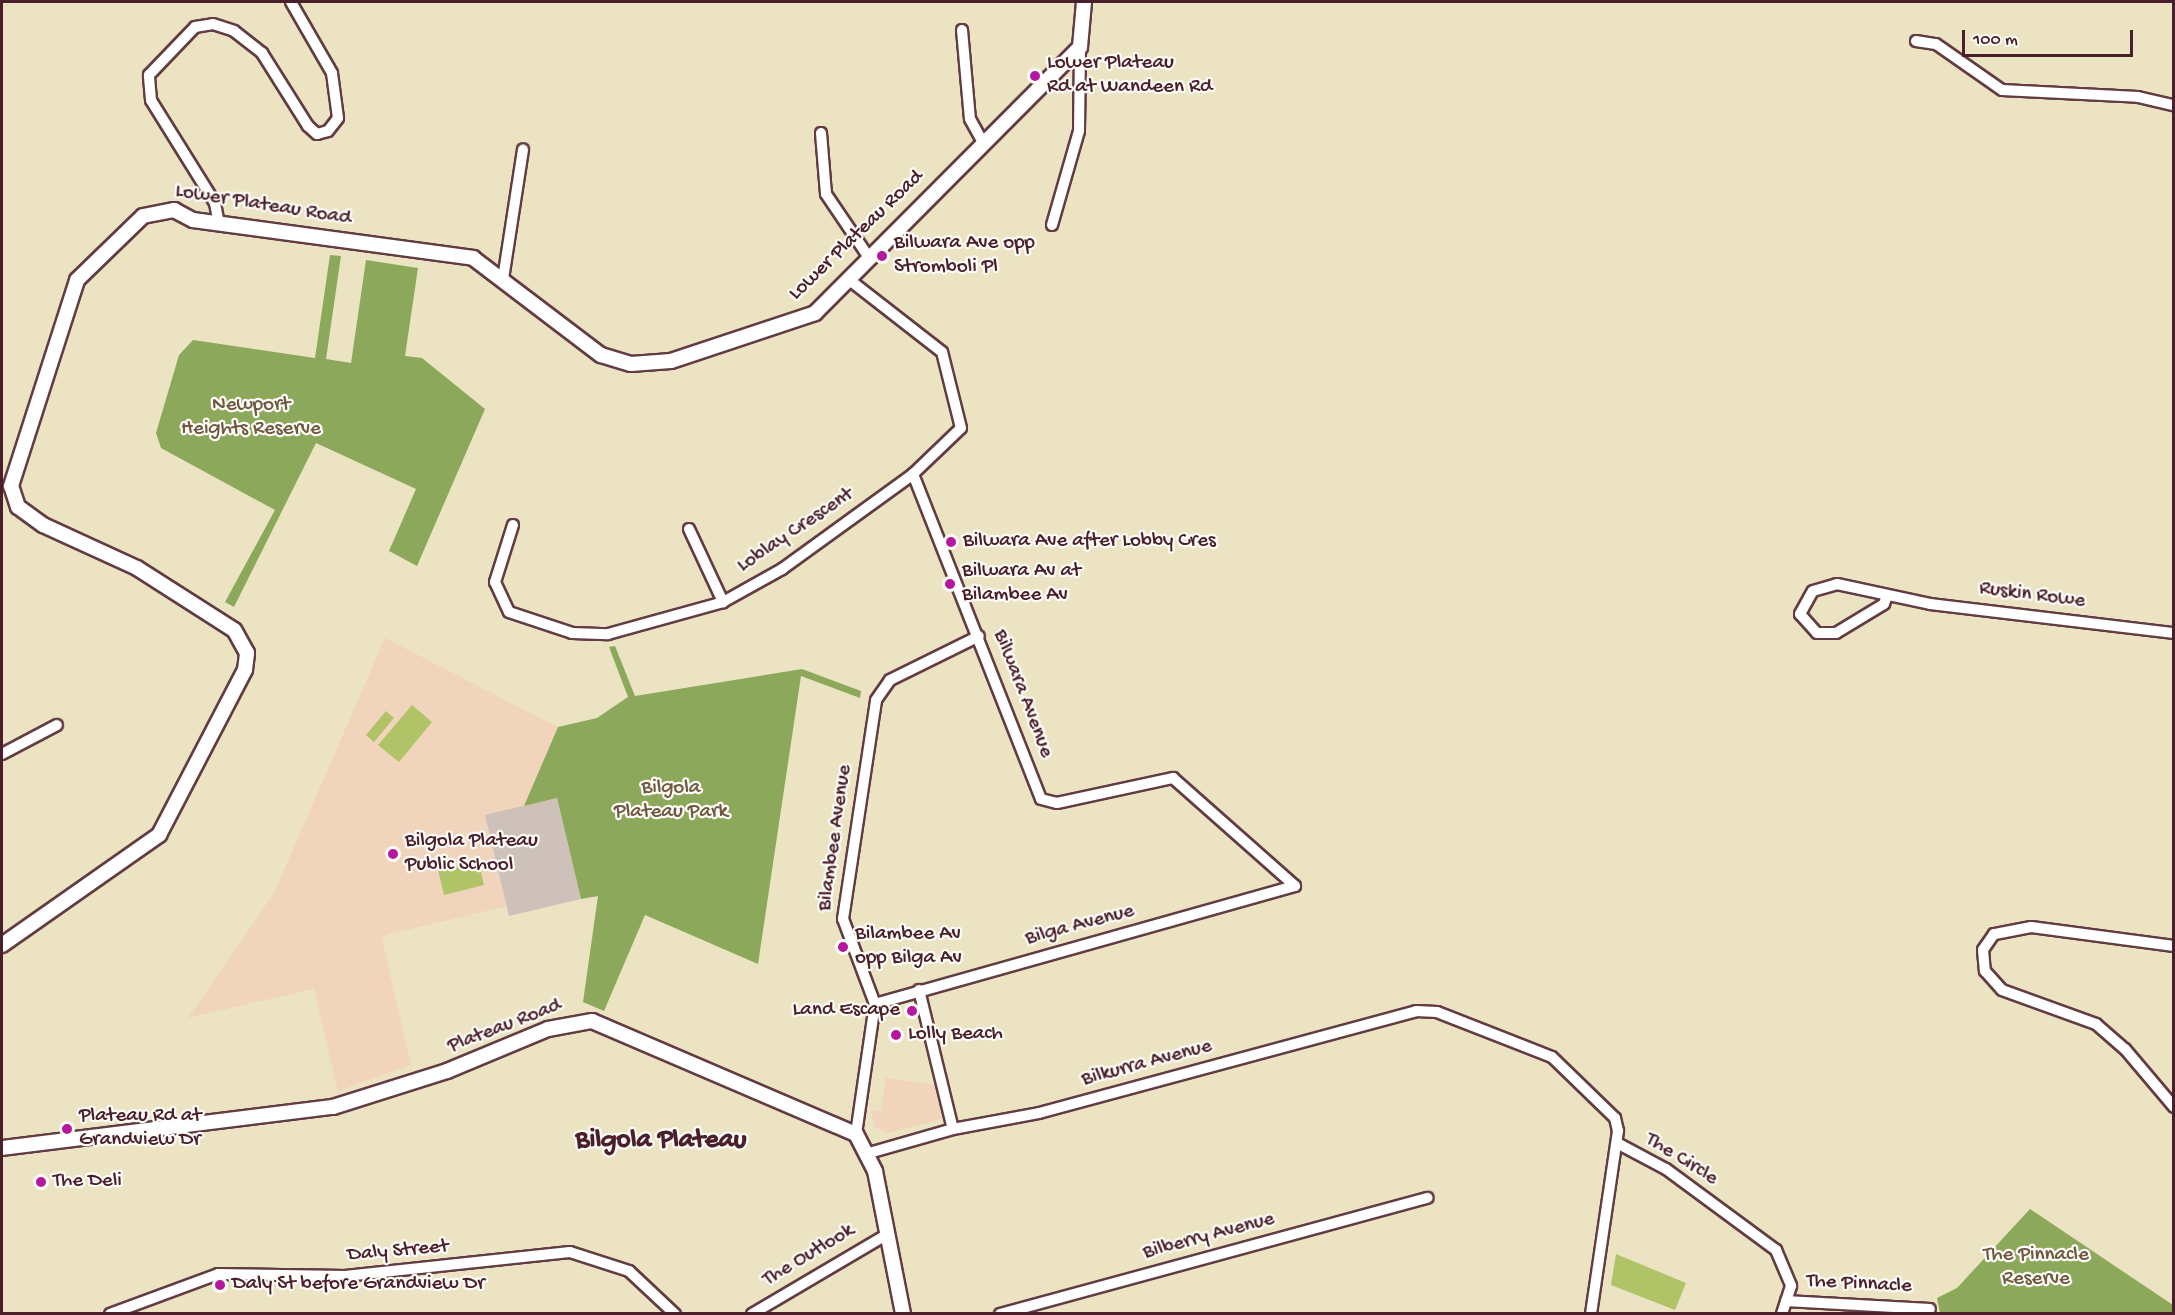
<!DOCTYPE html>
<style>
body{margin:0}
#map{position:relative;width:2175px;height:1315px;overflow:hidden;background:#ece3c3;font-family:"Gochi Hand",sans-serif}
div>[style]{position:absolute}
.built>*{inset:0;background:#f0d5bc}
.industrial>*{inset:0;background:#cec1b9}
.green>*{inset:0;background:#b0c366}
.forest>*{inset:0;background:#8ca95b}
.roads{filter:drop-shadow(2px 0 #623c42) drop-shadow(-2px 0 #623c42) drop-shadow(0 2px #623c42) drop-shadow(0 -2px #623c42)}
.minor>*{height:10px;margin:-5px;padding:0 5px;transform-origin:5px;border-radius:5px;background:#fff}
.tertiary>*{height:14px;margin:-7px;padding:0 7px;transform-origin:7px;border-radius:7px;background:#fff}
.dots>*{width:16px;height:16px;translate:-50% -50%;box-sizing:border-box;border:3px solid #fdfcf7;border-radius:50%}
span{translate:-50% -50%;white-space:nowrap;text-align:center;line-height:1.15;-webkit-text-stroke:4.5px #fdfcf7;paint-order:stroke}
.poi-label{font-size:21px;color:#4a1f2b}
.left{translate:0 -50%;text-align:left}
.right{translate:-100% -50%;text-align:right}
.street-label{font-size:21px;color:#4a1f2b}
.park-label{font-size:21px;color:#6e5840}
.district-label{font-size:27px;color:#4a1f2b;font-weight:700}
.frame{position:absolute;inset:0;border:3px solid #4a1f2b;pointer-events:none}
.scale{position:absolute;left:1962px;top:30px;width:171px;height:27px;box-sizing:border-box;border:3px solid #4a1f2b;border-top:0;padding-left:8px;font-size:18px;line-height:21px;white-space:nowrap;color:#4a1f2b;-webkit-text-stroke:4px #fdfcf7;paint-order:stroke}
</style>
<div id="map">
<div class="built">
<i style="clip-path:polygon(385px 638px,558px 727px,524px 806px,485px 815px,507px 906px,386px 935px,382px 940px,411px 1065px,338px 1091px,314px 989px,188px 1018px,274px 893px)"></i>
<i style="clip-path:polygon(886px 1078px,936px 1085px,942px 1119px,888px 1133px,874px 1127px,871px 1110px,881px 1111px)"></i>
</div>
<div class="industrial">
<i style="clip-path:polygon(557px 798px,581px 899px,509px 916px,485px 815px)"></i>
</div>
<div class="green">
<i style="clip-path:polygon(412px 705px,432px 722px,399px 762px,378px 745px)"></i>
<i style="clip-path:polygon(386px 711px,394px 718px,374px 742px,366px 735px)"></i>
<i style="clip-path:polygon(478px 860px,484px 885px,444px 895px,438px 870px)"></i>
<i style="clip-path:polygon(1616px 1254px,1686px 1283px,1675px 1310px,1611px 1285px)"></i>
</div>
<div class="forest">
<i style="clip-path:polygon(330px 255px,341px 256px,326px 359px,351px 363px,366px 260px,418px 268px,405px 356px,422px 358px,485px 409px,417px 566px,389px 551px,416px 489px,316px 443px,234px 607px,225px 602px,275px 510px,161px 448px,156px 433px,179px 355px,193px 340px,315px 358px)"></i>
<i style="clip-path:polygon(615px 646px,635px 696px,802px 669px,861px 691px,860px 698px,801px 676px,758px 964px,645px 915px,604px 1011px,583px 1002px,598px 896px,581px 899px,557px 798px,524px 806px,558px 727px,597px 718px,628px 697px,609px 647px)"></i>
<i style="clip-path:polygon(2030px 1209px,2173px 1305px,2173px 1313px,1940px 1313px,1937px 1298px,1957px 1288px)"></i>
</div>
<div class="roads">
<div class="minor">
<i style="left:962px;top:30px;width:89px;rotate:84.9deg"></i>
<i style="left:970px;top:119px;width:25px;rotate:61deg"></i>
<i style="left:1916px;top:41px;width:20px;rotate:9deg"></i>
<i style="left:1936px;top:44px;width:80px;rotate:34.9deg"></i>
<i style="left:2002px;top:90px;width:136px;rotate:2.9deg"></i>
<i style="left:2138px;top:97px;width:37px;rotate:13deg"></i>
<i style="left:821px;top:133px;width:61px;rotate:85.3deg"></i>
<i style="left:826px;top:194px;width:75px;rotate:55.9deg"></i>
<i style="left:219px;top:224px;width:21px;rotate:-101deg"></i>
<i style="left:215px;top:203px;width:121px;rotate:-121.9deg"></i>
<i style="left:151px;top:100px;width:25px;rotate:-95deg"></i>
<i style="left:149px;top:75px;width:66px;rotate:-46.2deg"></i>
<i style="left:195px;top:27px;width:18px;rotate:-9deg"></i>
<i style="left:213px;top:24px;width:22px;rotate:18deg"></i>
<i style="left:234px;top:31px;width:36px;rotate:38deg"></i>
<i style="left:262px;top:53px;width:86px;rotate:57.8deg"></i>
<i style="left:308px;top:126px;width:12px;rotate:42deg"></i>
<i style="left:317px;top:134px;width:11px;rotate:-15deg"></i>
<i style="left:328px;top:131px;width:16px;rotate:-52deg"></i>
<i style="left:338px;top:118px;width:45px;rotate:-97.6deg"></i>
<i style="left:332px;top:73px;width:82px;rotate:-120deg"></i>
<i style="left:1052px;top:225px;width:98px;rotate:-74deg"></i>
<i style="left:1079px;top:131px;width:84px;rotate:-89.3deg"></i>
<i style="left:503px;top:279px;width:131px;rotate:-81.2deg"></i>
<i style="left:913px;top:474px;width:349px;rotate:68.5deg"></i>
<i style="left:1041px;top:799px;width:16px;rotate:14deg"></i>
<i style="left:1057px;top:803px;width:119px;rotate:-12.2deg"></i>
<i style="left:1173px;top:778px;width:163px;rotate:41.5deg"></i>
<i style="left:513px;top:525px;width:60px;rotate:107.5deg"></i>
<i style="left:495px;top:582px;width:33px;rotate:65deg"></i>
<i style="left:509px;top:612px;width:66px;rotate:18.4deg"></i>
<i style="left:572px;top:633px;width:36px;rotate:2deg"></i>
<i style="left:608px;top:634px;width:119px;rotate:-15.5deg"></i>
<i style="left:723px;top:602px;width:68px;rotate:-29.2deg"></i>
<i style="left:782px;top:569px;width:162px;rotate:-35.9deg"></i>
<i style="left:913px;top:474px;width:66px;rotate:-43.8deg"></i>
<i style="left:961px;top:428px;width:78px;rotate:-104deg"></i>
<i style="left:942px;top:352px;width:120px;rotate:-142.1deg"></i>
<i style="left:689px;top:529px;width:81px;rotate:65deg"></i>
<i style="left:1887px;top:595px;width:9px;rotate:108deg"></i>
<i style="left:1884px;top:604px;width:56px;rotate:148.9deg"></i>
<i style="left:1836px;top:633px;width:19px;rotate:180deg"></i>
<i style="left:1817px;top:633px;width:25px;rotate:-132deg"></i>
<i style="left:1800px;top:614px;width:26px;rotate:-61deg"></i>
<i style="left:1813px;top:591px;width:25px;rotate:-16deg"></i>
<i style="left:1837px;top:584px;width:95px;rotate:12.1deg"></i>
<i style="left:1930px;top:604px;width:246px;rotate:6.8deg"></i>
<i style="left:2px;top:754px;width:62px;rotate:-27.8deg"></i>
<i style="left:2174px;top:946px;width:144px;rotate:-172.4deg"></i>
<i style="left:2031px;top:927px;width:38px;rotate:169deg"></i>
<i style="left:1994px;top:934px;width:19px;rotate:125deg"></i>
<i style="left:1983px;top:950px;width:21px;rotate:85deg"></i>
<i style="left:1985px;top:971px;width:25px;rotate:48deg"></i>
<i style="left:2002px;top:990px;width:100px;rotate:19.9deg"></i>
<i style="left:2096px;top:1024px;width:38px;rotate:41deg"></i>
<i style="left:2125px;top:1049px;width:76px;rotate:49.8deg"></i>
<i style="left:919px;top:990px;width:143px;rotate:76.3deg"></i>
<i style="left:875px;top:1004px;width:436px;rotate:-15.7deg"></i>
<i style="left:856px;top:1134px;width:131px;rotate:-81.7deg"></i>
<i style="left:875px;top:1004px;width:91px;rotate:-110.6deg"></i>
<i style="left:843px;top:919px;width:221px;rotate:-81.4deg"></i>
<i style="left:876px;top:700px;width:24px;rotate:-55deg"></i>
<i style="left:890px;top:680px;width:99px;rotate:-26.3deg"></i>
<i style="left:1617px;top:1143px;width:55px;rotate:28deg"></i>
<i style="left:1666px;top:1169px;width:137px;rotate:36.4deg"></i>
<i style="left:1776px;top:1250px;width:39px;rotate:67deg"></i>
<i style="left:1791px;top:1286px;width:29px;rotate:108deg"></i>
<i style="left:869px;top:1153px;width:87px;rotate:-15.9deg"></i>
<i style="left:953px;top:1129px;width:87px;rotate:-10.5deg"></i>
<i style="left:1039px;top:1113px;width:391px;rotate:-15.1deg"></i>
<i style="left:1416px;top:1011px;width:21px;rotate:3deg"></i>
<i style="left:1437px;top:1012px;width:123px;rotate:21.4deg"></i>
<i style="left:1552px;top:1057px;width:88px;rotate:44.1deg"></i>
<i style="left:1615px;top:1118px;width:13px;rotate:77deg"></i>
<i style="left:1618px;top:1131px;width:185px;rotate:98.4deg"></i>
<i style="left:1786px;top:1301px;width:144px;rotate:3.2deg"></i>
<i style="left:110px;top:1314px;width:115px;rotate:-20.3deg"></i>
<i style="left:218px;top:1274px;width:127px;rotate:0.9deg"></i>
<i style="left:345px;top:1276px;width:226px;rotate:-6.1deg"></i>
<i style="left:570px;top:1252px;width:62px;rotate:17.9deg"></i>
<i style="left:629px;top:1271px;width:63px;rotate:43.1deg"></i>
<i style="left:752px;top:1314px;width:158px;rotate:-30.5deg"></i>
<i style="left:1000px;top:1314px;width:443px;rotate:-15.2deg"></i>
</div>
<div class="tertiary">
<i style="left:2px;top:945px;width:192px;rotate:-35deg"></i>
<i style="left:159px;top:835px;width:186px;rotate:-62.5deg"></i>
<i style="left:245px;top:670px;width:17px;rotate:-83deg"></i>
<i style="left:247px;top:653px;width:26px;rotate:-119deg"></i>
<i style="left:234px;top:630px;width:115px;rotate:-147.4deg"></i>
<i style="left:137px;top:568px;width:103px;rotate:-155.4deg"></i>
<i style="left:43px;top:525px;width:31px;rotate:-144deg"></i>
<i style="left:18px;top:507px;width:22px;rotate:-108deg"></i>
<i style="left:11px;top:486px;width:216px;rotate:-72.2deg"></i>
<i style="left:77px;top:280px;width:92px;rotate:-44.1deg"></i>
<i style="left:143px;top:216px;width:32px;rotate:-11deg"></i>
<i style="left:174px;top:210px;width:21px;rotate:28deg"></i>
<i style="left:193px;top:220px;width:283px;rotate:7.7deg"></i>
<i style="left:473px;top:258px;width:161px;rotate:37.2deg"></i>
<i style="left:601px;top:355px;width:31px;rotate:17deg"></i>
<i style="left:631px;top:364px;width:40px;rotate:-4.3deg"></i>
<i style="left:671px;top:361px;width:152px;rotate:-18.4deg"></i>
<i style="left:815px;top:313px;width:375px;rotate:-45.1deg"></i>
<i style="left:1080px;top:47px;width:45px;rotate:-84.9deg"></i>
<i style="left:2px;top:1148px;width:334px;rotate:-7.1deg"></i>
<i style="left:333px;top:1107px;width:120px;rotate:-17.5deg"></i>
<i style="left:447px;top:1071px;width:109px;rotate:-22.6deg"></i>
<i style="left:548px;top:1029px;width:45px;rotate:-10.3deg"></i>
<i style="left:592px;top:1021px;width:287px;rotate:23.2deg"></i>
<i style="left:856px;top:1134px;width:42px;rotate:62.8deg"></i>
<i style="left:875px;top:1171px;width:146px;rotate:78.9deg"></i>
</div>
</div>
<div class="dots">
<i style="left:1035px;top:76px;background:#b5179e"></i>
<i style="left:882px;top:256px;background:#b5179e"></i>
<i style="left:951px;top:542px;background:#b5179e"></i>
<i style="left:950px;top:584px;background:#b5179e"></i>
<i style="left:393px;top:854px;background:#b5179e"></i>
<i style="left:843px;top:947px;background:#b5179e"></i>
<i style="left:912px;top:1011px;background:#b5179e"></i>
<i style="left:896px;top:1035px;background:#b5179e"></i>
<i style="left:67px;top:1129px;background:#b5179e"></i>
<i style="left:41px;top:1182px;background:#b5179e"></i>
<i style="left:220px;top:1285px;background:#b5179e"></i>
</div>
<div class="poi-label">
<span class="left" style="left:1047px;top:76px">Lower Plateau<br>Rd at Wandeen Rd</span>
<span class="left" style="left:894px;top:256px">Bilwara Ave opp<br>Stromboli Pl</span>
<span class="left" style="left:963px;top:542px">Bilwara Ave after Lobby Cres</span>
<span class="left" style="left:962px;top:584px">Bilwara Av at<br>Bilambee Av</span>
<span class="left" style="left:405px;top:854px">Bilgola Plateau<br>Public School</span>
<span class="left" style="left:855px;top:947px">Bilambee Av<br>opp Bilga Av</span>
<span class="right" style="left:900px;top:1011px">Land Escape</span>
<span class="left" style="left:908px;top:1035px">Lolly Beach</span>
<span class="left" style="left:79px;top:1129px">Plateau Rd at<br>Grandview Dr</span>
<span class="left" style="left:53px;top:1182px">The Deli</span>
<span class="left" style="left:232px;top:1285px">Daly St before Grandview Dr</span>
</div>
<div class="street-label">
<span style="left:263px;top:206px;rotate:9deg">Lower Plateau Road</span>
<span style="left:857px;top:236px;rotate:-44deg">Lower Plateau Road</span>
<span style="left:796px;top:531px;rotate:-34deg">Loblay Crescent</span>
<span style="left:2032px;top:596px;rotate:7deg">Ruskin Rowe</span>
<span style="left:1022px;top:694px;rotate:69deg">Bilwara Avenue</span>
<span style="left:836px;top:838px;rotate:-82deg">Bilambee Avenue</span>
<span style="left:1080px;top:926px;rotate:-15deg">Bilga Avenue</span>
<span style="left:505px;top:1027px;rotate:-21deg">Plateau Road</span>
<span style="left:1147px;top:1064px;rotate:-15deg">Bilkurra Avenue</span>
<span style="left:1681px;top:1160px;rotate:32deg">The Circle</span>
<span style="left:1209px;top:1237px;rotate:-15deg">Bilberry Avenue</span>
<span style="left:398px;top:1252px;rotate:-5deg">Daly Street</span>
<span style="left:809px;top:1256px;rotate:-31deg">The Outlook</span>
<span style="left:1859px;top:1285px;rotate:3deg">The Pinnacle</span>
</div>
<div class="park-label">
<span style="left:251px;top:418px">Newport<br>Heights Reserve</span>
<span style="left:671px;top:801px">Bilgola<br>Plateau Park</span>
<span style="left:2036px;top:1268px">The Pinnacle<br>Reserve</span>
</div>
<div class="district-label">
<span style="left:661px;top:1142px">Bilgola Plateau</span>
</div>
<div class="frame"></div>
<div class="scale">100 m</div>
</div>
